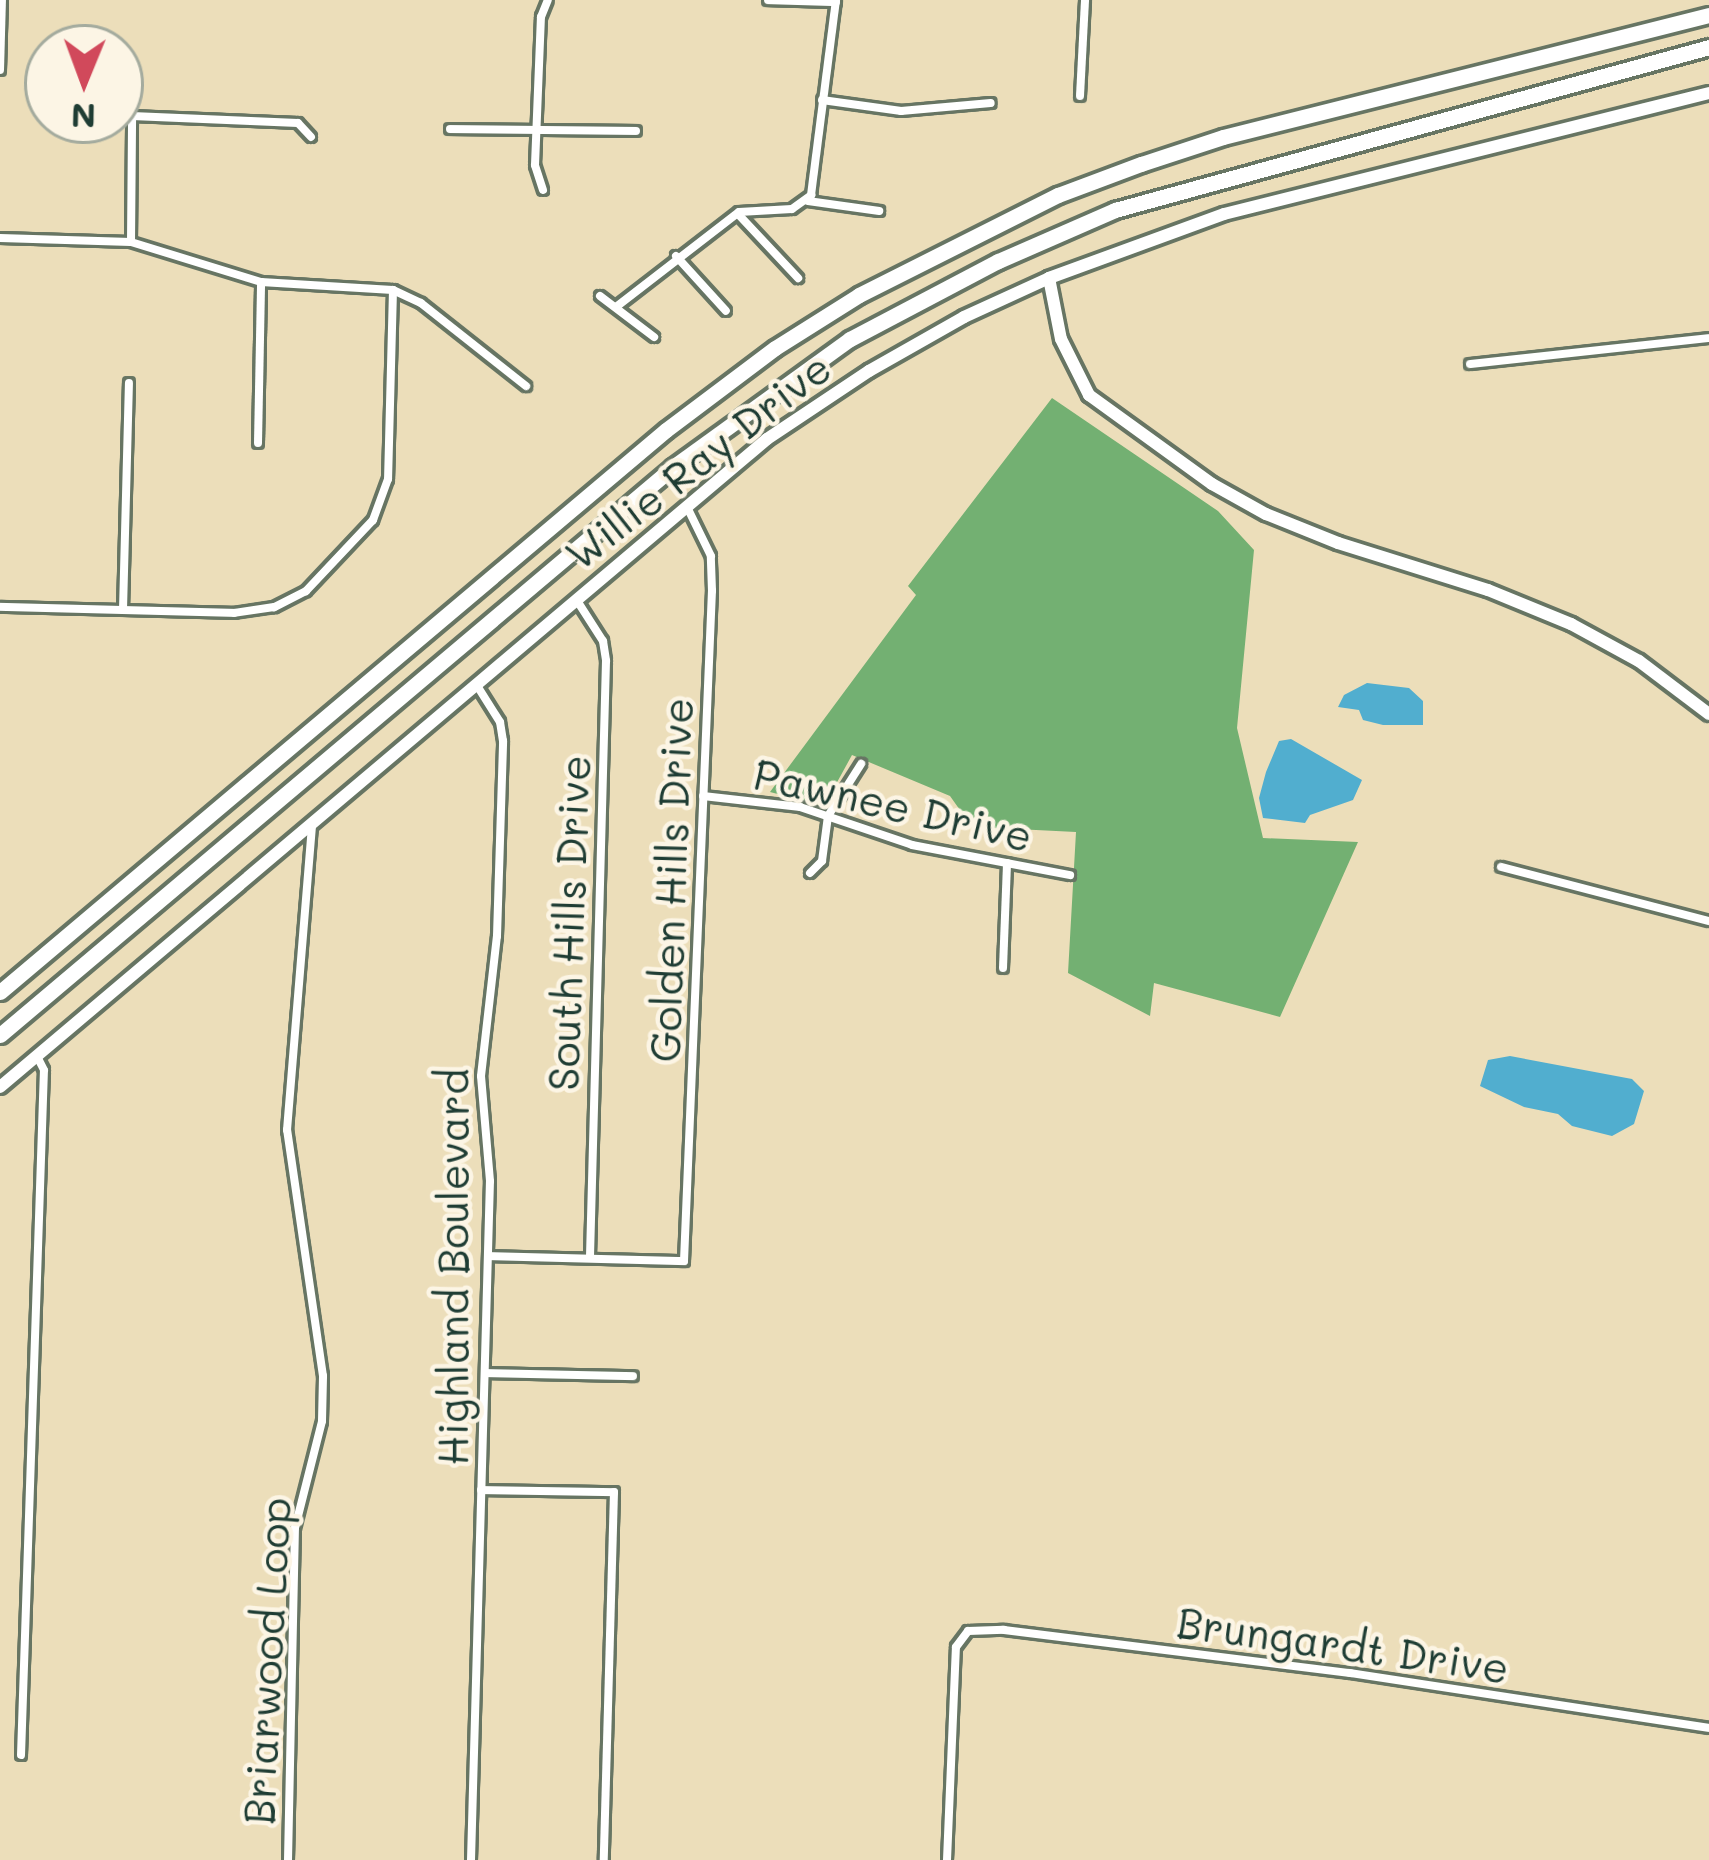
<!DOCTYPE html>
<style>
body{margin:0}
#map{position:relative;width:1709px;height:1860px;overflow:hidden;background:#ecdeba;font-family:Mali,sans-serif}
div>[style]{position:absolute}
.forest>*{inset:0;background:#73b072}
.water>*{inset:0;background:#51aecf}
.roads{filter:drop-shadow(3px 0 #677563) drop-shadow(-3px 0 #677563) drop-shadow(0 3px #677563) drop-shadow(0 -3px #677563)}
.street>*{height:8px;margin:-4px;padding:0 4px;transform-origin:4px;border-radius:4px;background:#fff}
.secondary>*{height:12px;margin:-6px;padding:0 6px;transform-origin:6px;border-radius:6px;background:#fff}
.highway>*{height:15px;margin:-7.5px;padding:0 7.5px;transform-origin:7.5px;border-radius:7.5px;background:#fff}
span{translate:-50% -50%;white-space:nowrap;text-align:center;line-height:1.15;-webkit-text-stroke:9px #fcf5e5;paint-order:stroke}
.street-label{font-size:42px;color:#1f3d34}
.north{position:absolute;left:24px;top:24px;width:120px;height:120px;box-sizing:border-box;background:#fcf5e5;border:3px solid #a4ab9e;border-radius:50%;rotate:181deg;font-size:33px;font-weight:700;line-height:48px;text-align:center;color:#1f3d34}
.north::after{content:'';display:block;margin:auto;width:42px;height:54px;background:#d1495b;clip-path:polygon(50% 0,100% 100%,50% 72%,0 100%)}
</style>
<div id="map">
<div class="forest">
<i style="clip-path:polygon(1052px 398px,1218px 511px,1254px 550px,1237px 728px,1263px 838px,1358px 842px,1280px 1017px,1154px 983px,1150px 1016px,1068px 973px,1076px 832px,972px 827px,950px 796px,852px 755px,824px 806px,770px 792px,916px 595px,908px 586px)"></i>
</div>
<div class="water">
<i style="clip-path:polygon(1367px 683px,1409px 688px,1423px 701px,1423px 725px,1383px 725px,1363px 720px,1359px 710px,1338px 707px,1344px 695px)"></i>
<i style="clip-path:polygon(1291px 739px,1362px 780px,1353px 800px,1310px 815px,1305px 823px,1263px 818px,1259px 798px,1266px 772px,1279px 741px)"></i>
<i style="clip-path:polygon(1510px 1056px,1632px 1079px,1644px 1091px,1634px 1124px,1612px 1136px,1572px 1126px,1558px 1114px,1524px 1107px,1480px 1086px,1488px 1060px)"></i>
</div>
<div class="roads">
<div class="street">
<i style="left:768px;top:0;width:68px;rotate:1.7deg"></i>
<i style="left:0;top:70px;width:70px;rotate:-88.4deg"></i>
<i style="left:1080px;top:96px;width:96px;rotate:-87deg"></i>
<i style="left:822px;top:100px;width:80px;rotate:7.9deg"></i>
<i style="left:901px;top:111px;width:90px;rotate:-5.1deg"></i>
<i style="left:450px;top:129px;width:186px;rotate:0.6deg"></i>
<i style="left:543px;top:190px;width:26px;rotate:-108deg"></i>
<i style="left:535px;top:165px;width:148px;rotate:-87.7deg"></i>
<i style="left:541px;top:17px;width:18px;rotate:-68deg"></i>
<i style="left:808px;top:201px;width:72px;rotate:8deg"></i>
<i style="left:738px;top:214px;width:88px;rotate:46.8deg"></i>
<i style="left:0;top:238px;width:131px;rotate:1.7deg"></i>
<i style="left:131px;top:242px;width:136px;rotate:17.1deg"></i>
<i style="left:261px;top:282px;width:132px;rotate:3.5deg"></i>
<i style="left:393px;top:290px;width:189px;rotate:91.5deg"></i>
<i style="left:388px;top:479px;width:44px;rotate:110.1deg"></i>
<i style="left:373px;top:520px;width:98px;rotate:133.3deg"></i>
<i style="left:306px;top:591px;width:36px;rotate:153deg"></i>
<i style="left:274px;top:607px;width:40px;rotate:171.5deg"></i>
<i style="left:234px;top:613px;width:234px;rotate:-178.5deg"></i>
<i style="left:131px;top:242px;width:126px;rotate:-89.5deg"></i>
<i style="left:132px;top:116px;width:166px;rotate:2.4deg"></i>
<i style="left:298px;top:123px;width:19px;rotate:47deg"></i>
<i style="left:676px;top:256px;width:74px;rotate:47.7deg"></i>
<i style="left:393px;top:290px;width:31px;rotate:25deg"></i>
<i style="left:421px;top:303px;width:134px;rotate:38.3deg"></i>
<i style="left:600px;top:296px;width:68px;rotate:37.2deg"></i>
<i style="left:616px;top:307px;width:155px;rotate:-37.7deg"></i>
<i style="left:739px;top:212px;width:53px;rotate:-3.2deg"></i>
<i style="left:792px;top:209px;width:24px;rotate:-36deg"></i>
<i style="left:811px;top:195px;width:197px;rotate:-82.7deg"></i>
<i style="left:1470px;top:364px;width:240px;rotate:-6.2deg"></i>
<i style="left:258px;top:443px;width:161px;rotate:-88.9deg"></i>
<i style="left:576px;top:599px;width:50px;rotate:57.3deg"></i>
<i style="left:603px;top:641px;width:20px;rotate:81deg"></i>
<i style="left:606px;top:661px;width:597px;rotate:91.54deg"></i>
<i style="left:123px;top:610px;width:227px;rotate:-88.5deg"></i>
<i style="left:703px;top:796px;width:98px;rotate:6.5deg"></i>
<i style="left:800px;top:807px;width:118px;rotate:18.7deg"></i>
<i style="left:912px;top:845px;width:161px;rotate:10.8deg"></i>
<i style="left:1501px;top:867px;width:215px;rotate:14.6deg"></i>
<i style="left:810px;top:873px;width:17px;rotate:-45deg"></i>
<i style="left:822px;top:861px;width:45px;rotate:-82.4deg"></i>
<i style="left:828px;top:816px;width:62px;rotate:-57.6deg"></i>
<i style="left:1003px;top:968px;width:105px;rotate:-87.8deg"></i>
<i style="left:489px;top:1256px;width:195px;rotate:1.5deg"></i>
<i style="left:684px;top:1261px;width:671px;rotate:-87.61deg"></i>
<i style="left:712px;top:591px;width:35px;rotate:-92deg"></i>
<i style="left:711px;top:556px;width:55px;rotate:-116.1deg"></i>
<i style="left:486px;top:1373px;width:147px;rotate:1.2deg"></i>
<i style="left:481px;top:1490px;width:133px;rotate:0.9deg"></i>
<i style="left:614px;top:1492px;width:368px;rotate:91.6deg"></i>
<i style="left:21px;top:1755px;width:685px;rotate:-88.08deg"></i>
<i style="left:44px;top:1070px;width:16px;rotate:-117deg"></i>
<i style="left:288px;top:1860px;width:332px;rotate:-88.8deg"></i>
<i style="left:295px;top:1528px;width:110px;rotate:-75.8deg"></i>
<i style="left:322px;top:1421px;width:45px;rotate:-88.7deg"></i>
<i style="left:323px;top:1376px;width:249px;rotate:-98.3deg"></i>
<i style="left:287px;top:1130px;width:306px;rotate:-85.3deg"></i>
<i style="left:471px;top:1860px;width:679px;rotate:-88.4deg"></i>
<i style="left:490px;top:1181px;width:105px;rotate:-94.9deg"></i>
<i style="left:481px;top:1076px;width:141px;rotate:-83.5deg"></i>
<i style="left:497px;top:936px;width:195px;rotate:-88.2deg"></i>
<i style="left:503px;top:741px;width:19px;rotate:-99deg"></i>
<i style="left:500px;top:722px;width:45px;rotate:-122.3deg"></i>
<i style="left:947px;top:1860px;width:213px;rotate:-87.6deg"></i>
<i style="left:956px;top:1647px;width:20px;rotate:-53deg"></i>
<i style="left:968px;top:1631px;width:36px;rotate:-2deg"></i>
<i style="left:1004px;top:1630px;width:349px;rotate:7.1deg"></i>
<i style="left:1350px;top:1673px;width:363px;rotate:8.7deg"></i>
</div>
<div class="secondary">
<i style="left:1049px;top:278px;width:62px;rotate:78.9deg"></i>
<i style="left:1061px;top:339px;width:63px;rotate:63.4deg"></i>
<i style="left:1089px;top:395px;width:152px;rotate:35.9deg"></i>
<i style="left:1212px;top:484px;width:62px;rotate:29.1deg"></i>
<i style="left:1266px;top:514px;width:78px;rotate:21.9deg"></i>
<i style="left:1338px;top:543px;width:157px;rotate:17.4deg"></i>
<i style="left:1488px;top:590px;width:90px;rotate:22.3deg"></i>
<i style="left:1571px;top:624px;width:77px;rotate:28.6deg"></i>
<i style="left:1639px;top:661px;width:88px;rotate:37.1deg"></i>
<i style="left:0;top:1087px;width:1004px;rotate:-40.19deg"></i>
<i style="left:767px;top:439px;width:123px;rotate:-33.7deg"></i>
<i style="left:869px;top:371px;width:109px;rotate:-29.6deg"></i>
<i style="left:964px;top:317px;width:94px;rotate:-24.6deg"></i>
<i style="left:1049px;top:278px;width:186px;rotate:-20.1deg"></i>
<i style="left:1224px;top:214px;width:500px;rotate:-14deg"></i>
</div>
<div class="highway">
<i style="left:0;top:992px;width:871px;rotate:-40.16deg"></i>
<i style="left:666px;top:430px;width:136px;rotate:-37deg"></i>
<i style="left:775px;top:348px;width:99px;rotate:-32.2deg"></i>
<i style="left:859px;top:295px;width:223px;rotate:-26.7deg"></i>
<i style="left:1058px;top:195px;width:89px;rotate:-20.5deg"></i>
<i style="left:1141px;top:164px;width:86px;rotate:-18.2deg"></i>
<i style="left:1223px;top:137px;width:501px;rotate:-14.09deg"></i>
<i style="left:0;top:1035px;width:881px;rotate:-40.16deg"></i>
<i style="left:673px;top:467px;width:218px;rotate:-35.9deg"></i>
<i style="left:850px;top:339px;width:167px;rotate:-27.8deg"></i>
<i style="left:998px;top:261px;width:128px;rotate:-23.6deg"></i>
<i style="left:1115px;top:210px;width:616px;rotate:-15.34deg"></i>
</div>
</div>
<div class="street-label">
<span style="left:698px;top:461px;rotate:-38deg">Willie Ray Drive</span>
<span style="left:893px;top:805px;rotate:13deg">Pawnee Drive</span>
<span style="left:671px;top:880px;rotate:-88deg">Golden Hills Drive</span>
<span style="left:569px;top:923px;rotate:-88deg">South Hills Drive</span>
<span style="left:453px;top:1267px;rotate:-90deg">Highland Boulevard</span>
<span style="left:1343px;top:1645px;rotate:8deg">Brungardt Drive</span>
<span style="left:267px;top:1661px;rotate:-87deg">Briarwood Loop</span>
</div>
<div class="north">N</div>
</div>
